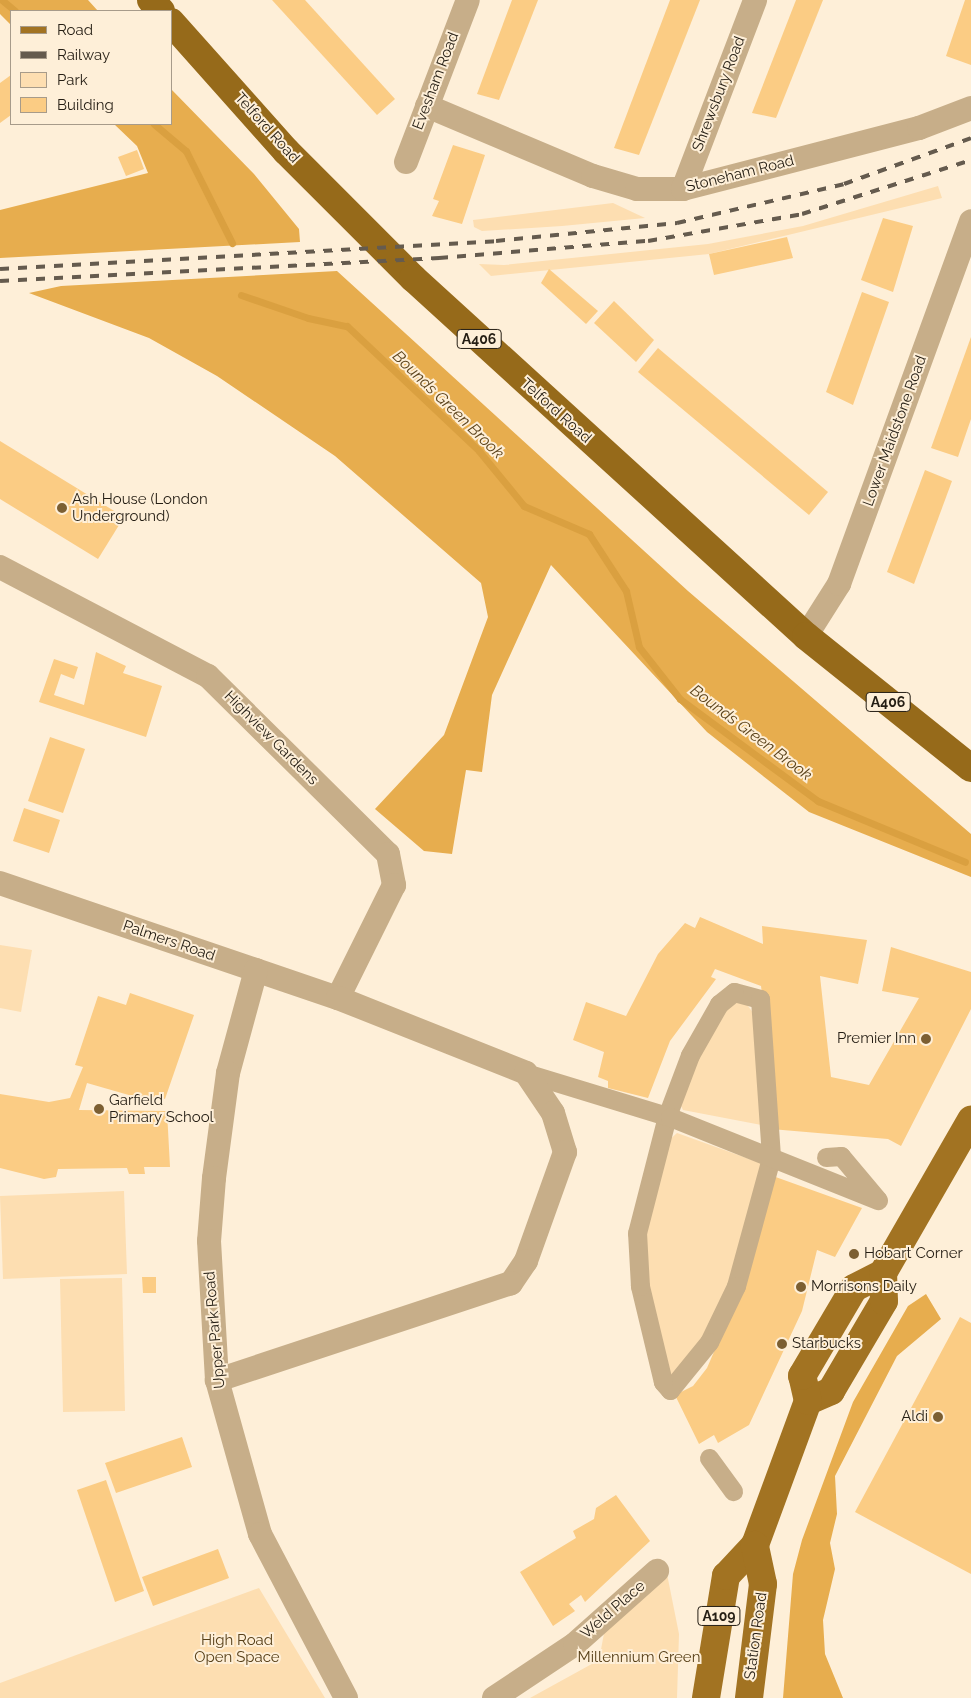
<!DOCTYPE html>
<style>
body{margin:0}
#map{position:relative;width:971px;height:1698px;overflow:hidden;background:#feefd8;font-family:Raleway,sans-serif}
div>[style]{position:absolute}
.green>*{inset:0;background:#fddeb1}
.forest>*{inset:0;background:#e7ad4e}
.stream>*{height:7px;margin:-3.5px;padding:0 3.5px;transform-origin:3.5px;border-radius:3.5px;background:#daa040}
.building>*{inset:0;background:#fbcc84}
.pedestrian>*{height:19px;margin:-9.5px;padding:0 9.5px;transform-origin:9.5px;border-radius:9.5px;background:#c7ae89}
.minor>*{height:24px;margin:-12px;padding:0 12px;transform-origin:12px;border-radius:12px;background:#c7ae89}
.primary>*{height:28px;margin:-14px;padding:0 14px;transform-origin:14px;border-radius:14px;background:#a27322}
.trunk>*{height:28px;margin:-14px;padding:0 14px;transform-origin:14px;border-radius:14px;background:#966a1a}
.rail>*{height:4px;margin-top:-2px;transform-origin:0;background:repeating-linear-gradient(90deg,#655b4e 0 9px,transparent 0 18px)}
.dots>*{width:14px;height:14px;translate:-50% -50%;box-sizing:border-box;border:2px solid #feefd8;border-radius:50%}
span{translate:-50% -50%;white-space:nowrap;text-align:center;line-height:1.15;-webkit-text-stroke:4px #feefd8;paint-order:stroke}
.shield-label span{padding:1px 4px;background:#feefd8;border:1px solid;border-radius:4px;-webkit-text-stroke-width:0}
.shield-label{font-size:14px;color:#251e14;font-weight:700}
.street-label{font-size:15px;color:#251e14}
.poi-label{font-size:15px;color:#251e14}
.left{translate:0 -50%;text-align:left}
.right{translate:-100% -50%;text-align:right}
.park-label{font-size:15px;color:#584019}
.water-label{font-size:16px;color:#5c441d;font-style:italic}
.legend{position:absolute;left:10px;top:10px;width:162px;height:115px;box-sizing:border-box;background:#feefd8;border:1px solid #a79b8a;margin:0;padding:6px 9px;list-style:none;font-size:15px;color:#251e14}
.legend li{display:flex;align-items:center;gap:10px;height:25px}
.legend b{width:25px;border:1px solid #a79b8a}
</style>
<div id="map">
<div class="green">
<i style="clip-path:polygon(938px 186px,942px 198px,709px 254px,491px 276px,479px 264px,504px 265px,708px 244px,803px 226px)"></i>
<i style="clip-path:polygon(613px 203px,645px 218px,562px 226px,482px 231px,474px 227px,473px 220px)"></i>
<i style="clip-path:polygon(0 945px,32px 950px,21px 1012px,0 1008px)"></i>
<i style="clip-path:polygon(727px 997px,745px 1002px,754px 1014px,766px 1126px,683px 1110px,679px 1102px,706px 1030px)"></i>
<i style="clip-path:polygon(677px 1133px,766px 1165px,726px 1308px,666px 1385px,650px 1324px,642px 1213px,667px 1142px)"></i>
<i style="clip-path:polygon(124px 1191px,127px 1274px,3px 1279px,0 1196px)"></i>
<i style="clip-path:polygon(122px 1278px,125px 1411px,63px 1412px,60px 1279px)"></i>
<i style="clip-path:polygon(667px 1574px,679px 1634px,677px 1698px,530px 1698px,599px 1660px,605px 1628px)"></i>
<i style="clip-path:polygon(259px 1588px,325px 1698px,0 1698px,0 1683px)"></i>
</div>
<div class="forest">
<i style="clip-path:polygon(0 0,88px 0,98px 11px,11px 11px,11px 25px,0 14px)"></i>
<i style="clip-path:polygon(171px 89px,254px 174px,299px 229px,300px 242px,0 258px,0 210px,148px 173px,137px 146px,114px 124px,171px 124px)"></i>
<i style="clip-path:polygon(337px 271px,688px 591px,971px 834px,971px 877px,809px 812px,707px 732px,551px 565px,492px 695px,482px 772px,466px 770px,452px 854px,424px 851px,375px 809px,444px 735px,488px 617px,481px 583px,335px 456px,217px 376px,149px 338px,29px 293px,61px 286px)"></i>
<i style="clip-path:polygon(926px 1294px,941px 1319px,897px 1356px,835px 1476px,837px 1514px,830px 1543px,835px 1569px,823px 1620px,825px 1654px,843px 1698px,783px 1698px,793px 1574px,802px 1540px,853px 1402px,908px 1306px)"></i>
</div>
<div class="stream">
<i style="left:2px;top:0;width:17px;rotate:40deg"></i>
<i style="left:154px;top:124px;width:42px;rotate:40.2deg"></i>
<i style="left:186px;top:151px;width:103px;rotate:63.4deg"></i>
<i style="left:241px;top:295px;width:71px;rotate:18.9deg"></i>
<i style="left:308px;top:318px;width:40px;rotate:12deg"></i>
<i style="left:347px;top:326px;width:182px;rotate:43.4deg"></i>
<i style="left:479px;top:451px;width:71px;rotate:50.7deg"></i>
<i style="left:524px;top:506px;width:71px;rotate:23.3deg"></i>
<i style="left:589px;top:534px;width:68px;rotate:57deg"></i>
<i style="left:626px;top:591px;width:57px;rotate:76.9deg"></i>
<i style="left:639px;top:647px;width:66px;rotate:51.7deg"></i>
<i style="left:680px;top:699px;width:172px;rotate:36.5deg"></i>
<i style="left:818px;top:801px;width:159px;rotate:22.5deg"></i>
</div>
<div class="building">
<i style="clip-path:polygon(272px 0,305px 0,395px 99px,377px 115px)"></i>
<i style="clip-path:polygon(512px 0,538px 0,499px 100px,477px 94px)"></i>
<i style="clip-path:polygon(670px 0,700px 0,639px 155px,614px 148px)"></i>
<i style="clip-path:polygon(796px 0,823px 0,776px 118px,752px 113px)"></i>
<i style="clip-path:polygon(965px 0,971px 0,971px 65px,946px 56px)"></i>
<i style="clip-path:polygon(11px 75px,11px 115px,0 123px,0 83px)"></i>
<i style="clip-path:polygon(453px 145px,485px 155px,462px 224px,432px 216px,439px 201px,433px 199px)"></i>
<i style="clip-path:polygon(137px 150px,144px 169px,126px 176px,118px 157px)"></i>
<i style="clip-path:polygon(883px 218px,913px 226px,893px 292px,861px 280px)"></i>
<i style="clip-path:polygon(787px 237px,793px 258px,714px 275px,709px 254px)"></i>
<i style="clip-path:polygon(549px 269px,598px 311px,586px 324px,541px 283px)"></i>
<i style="clip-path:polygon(862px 292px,889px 302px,853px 405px,826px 392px)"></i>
<i style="clip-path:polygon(614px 301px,654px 340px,636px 362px,594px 323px)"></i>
<i style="clip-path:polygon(971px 337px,971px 419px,958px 457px,931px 448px)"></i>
<i style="clip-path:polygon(658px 348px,828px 492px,809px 515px,638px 372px)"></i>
<i style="clip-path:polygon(0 441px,124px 517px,98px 559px,0 499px)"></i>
<i style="clip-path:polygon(925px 470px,952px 481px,914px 584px,887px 572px)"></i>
<i style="clip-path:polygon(96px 652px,126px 666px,123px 673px,162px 686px,146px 737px,39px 702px,54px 659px,78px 667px,74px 679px,61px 674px,54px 695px,84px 705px)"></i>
<i style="clip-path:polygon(50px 737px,85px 749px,63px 813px,28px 801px)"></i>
<i style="clip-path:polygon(24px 808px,60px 820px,49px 853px,13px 841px)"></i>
<i style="clip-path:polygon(700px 917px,763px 944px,762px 926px,867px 940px,858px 984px,820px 976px,831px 1077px,869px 1085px,919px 998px,882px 991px,891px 947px,971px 972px,971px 1009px,901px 1146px,888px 1139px,771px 1129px,773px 1081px,761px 986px,715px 969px,711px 977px,716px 979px,670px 1041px,648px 1098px,608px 1088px,608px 1081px,598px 1077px,604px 1052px,573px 1040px,586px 1002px,626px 1016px,658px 954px,685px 923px,695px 928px)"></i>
<i style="clip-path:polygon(130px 993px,194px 1015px,165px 1099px,155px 1095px,153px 1102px,87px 1083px,79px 1110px,167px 1111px,170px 1167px,144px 1167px,145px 1174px,129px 1174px,127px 1168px,58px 1169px,56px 1177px,44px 1179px,0 1168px,0 1094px,49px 1102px,70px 1098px,83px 1067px,75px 1065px,98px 996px,126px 1005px)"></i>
<i style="clip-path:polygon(770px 1175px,862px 1208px,835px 1257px,817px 1250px,802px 1311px,749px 1425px,718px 1443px,714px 1435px,699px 1444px,675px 1395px,693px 1386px,707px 1368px,735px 1303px)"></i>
<i style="clip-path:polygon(142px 1277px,156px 1277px,156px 1293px,143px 1293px)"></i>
<i style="clip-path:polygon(960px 1317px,971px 1323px,971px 1574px,855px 1512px)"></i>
<i style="clip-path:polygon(182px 1437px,192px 1467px,116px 1493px,105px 1463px)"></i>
<i style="clip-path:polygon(106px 1480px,144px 1591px,115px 1602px,77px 1490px)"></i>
<i style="clip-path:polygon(616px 1495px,650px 1541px,585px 1602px,581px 1595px,569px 1604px,575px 1611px,553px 1626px,520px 1572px,576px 1538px,573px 1531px,594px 1519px,596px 1508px)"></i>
<i style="clip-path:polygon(218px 1549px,229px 1578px,153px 1606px,142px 1577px)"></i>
</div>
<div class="pedestrian">
<i style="left:734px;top:992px;width:27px;rotate:15deg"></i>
<i style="left:760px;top:999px;width:159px;rotate:86deg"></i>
<i style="left:771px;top:1158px;width:133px;rotate:105.3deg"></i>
<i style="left:736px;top:1286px;width:62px;rotate:115.7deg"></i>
<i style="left:709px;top:1342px;width:62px;rotate:129.1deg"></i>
<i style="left:670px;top:1390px;width:11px;rotate:-131deg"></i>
<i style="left:663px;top:1382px;width:99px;rotate:-103.5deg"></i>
<i style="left:640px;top:1286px;width:53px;rotate:-93.2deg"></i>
<i style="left:637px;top:1233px;width:121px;rotate:-75.6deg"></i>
<i style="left:667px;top:1116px;width:65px;rotate:-69.3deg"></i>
<i style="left:690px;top:1055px;width:59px;rotate:-60.4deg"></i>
<i style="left:719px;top:1004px;width:19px;rotate:-39deg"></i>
<i style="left:526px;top:1073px;width:151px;rotate:17deg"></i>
<i style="left:670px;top:1117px;width:224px;rotate:21.8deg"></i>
<i style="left:826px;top:1157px;width:15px;rotate:-4deg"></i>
<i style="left:841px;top:1156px;width:56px;rotate:50.1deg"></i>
<i style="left:709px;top:1458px;width:41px;rotate:54deg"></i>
</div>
<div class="minor">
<i style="left:427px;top:106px;width:180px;rotate:22.9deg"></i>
<i style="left:593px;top:176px;width:46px;rotate:16.5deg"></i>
<i style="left:637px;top:189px;width:46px"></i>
<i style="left:683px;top:189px;width:244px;rotate:-14.5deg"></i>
<i style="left:919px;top:128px;width:56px;rotate:-21deg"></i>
<i style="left:406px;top:162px;width:173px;rotate:-69.1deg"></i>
<i style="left:683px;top:189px;width:202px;rotate:-69.1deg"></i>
<i style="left:0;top:567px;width:235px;rotate:27.7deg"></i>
<i style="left:208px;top:676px;width:253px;rotate:44.7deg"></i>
<i style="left:388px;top:854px;width:32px;rotate:79deg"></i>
<i style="left:394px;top:885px;width:126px;rotate:116.4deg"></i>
<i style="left:806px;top:636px;width:62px;rotate:-57.6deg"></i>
<i style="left:839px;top:584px;width:386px;rotate:-70deg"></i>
<i style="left:0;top:883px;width:357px;rotate:18.8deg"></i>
<i style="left:338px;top:998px;width:202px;rotate:21.7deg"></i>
<i style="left:526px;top:1073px;width:48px;rotate:56deg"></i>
<i style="left:553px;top:1113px;width:41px;rotate:72.9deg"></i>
<i style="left:565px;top:1152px;width:116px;rotate:109.7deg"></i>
<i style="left:526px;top:1261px;width:27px;rotate:124deg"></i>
<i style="left:511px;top:1283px;width:310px;rotate:161.7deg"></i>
<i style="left:256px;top:970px;width:107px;rotate:105.2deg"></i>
<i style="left:228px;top:1073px;width:106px;rotate:97.6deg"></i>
<i style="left:214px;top:1178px;width:63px;rotate:94.5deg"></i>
<i style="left:209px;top:1241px;width:139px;rotate:86.7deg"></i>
<i style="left:217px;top:1380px;width:160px;rotate:74.4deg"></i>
<i style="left:260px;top:1534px;width:185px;rotate:62.3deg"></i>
<i style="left:494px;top:1698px;width:97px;rotate:-33.7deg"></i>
<i style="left:575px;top:1644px;width:110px;rotate:-41.7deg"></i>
</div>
<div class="primary">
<i style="left:808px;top:1401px;width:25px;rotate:-23deg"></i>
<i style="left:831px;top:1391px;width:104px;rotate:-59.5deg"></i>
<i style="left:884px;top:1301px;width:28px;rotate:-92deg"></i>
<i style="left:706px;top:1698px;width:124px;rotate:-80.7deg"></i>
<i style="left:726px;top:1576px;width:42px;rotate:-46.9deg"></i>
<i style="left:755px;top:1545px;width:153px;rotate:-69.8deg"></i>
<i style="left:808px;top:1401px;width:26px;rotate:-103deg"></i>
<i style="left:802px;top:1376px;width:102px;rotate:-59.4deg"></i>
<i style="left:854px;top:1288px;width:33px;rotate:-27deg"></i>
<i style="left:883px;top:1273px;width:177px;rotate:-60.1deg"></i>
<i style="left:749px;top:1698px;width:115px;rotate:-83deg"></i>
<i style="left:763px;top:1584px;width:40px;rotate:-102deg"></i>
</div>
<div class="trunk">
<i style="left:151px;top:0;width:15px;rotate:48deg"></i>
<i style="left:171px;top:22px;width:173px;rotate:48.3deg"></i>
<i style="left:286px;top:151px;width:180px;rotate:45deg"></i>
<i style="left:413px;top:278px;width:532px;rotate:42.33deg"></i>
<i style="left:806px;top:636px;width:211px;rotate:38.7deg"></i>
</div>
<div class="rail">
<i style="left:0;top:269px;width:497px;rotate:-3.2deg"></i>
<i style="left:496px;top:241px;width:182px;rotate:-5.7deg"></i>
<i style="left:677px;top:223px;width:171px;rotate:-13.1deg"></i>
<i style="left:844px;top:184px;width:135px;rotate:-19.9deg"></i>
<i style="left:0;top:281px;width:440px;rotate:-3deg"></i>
<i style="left:439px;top:258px;width:210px;rotate:-4.7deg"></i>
<i style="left:648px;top:241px;width:156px;rotate:-9.9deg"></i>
<i style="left:802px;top:214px;width:177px;rotate:-17.7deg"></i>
</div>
<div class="dots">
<i style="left:62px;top:508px;background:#7c5f32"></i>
<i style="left:926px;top:1039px;background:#7c5f32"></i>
<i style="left:99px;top:1109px;background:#7c5f32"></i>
<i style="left:854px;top:1254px;background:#7c5f32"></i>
<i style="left:801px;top:1287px;background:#7c5f32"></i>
<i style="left:782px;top:1344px;background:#7c5f32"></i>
<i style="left:938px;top:1417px;background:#7c5f32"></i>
</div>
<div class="shield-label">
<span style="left:479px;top:339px">A406</span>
<span style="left:888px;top:702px">A406</span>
<span style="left:719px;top:1616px">A109</span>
</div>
<div class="street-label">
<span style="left:436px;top:81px;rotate:-69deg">Evesham Road</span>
<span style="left:719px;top:94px;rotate:-69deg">Shrewsbury Road</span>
<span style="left:267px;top:128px;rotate:48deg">Telford Road</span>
<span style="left:740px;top:174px;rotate:-14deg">Stoneham Road</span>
<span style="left:556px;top:411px;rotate:42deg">Telford Road</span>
<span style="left:895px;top:431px;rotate:-70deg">Lower Maidstone Road</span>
<span style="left:271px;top:738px;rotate:45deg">Highview Gardens</span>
<span style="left:169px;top:941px;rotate:19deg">Palmers Road</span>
<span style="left:215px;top:1330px;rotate:-95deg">Upper Park Road</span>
<span style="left:613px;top:1610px;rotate:-41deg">Weld Place</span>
<span style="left:756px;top:1636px;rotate:-82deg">Station Road</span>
</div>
<div class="poi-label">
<span class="left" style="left:72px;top:508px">Ash House (London<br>Underground)</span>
<span class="right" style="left:916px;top:1039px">Premier Inn</span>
<span class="left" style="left:109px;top:1109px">Garfield<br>Primary School</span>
<span class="left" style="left:864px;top:1254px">Hobart Corner</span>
<span class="left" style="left:811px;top:1287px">Morrisons Daily</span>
<span class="left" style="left:792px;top:1344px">Starbucks</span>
<span class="right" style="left:928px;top:1417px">Aldi</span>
</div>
<div class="park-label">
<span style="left:237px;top:1649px">High Road<br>Open Space</span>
<span style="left:639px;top:1658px">Millennium Green</span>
</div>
<div class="water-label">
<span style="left:448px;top:405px;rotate:44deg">Bounds Green Brook</span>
<span style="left:751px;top:733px;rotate:37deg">Bounds Green Brook</span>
</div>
<ul class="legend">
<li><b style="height:6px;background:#a27322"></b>Road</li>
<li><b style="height:6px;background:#655b4e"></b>Railway</li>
<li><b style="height:14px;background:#fddeb1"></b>Park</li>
<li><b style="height:14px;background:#fbcc84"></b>Building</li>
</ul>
</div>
